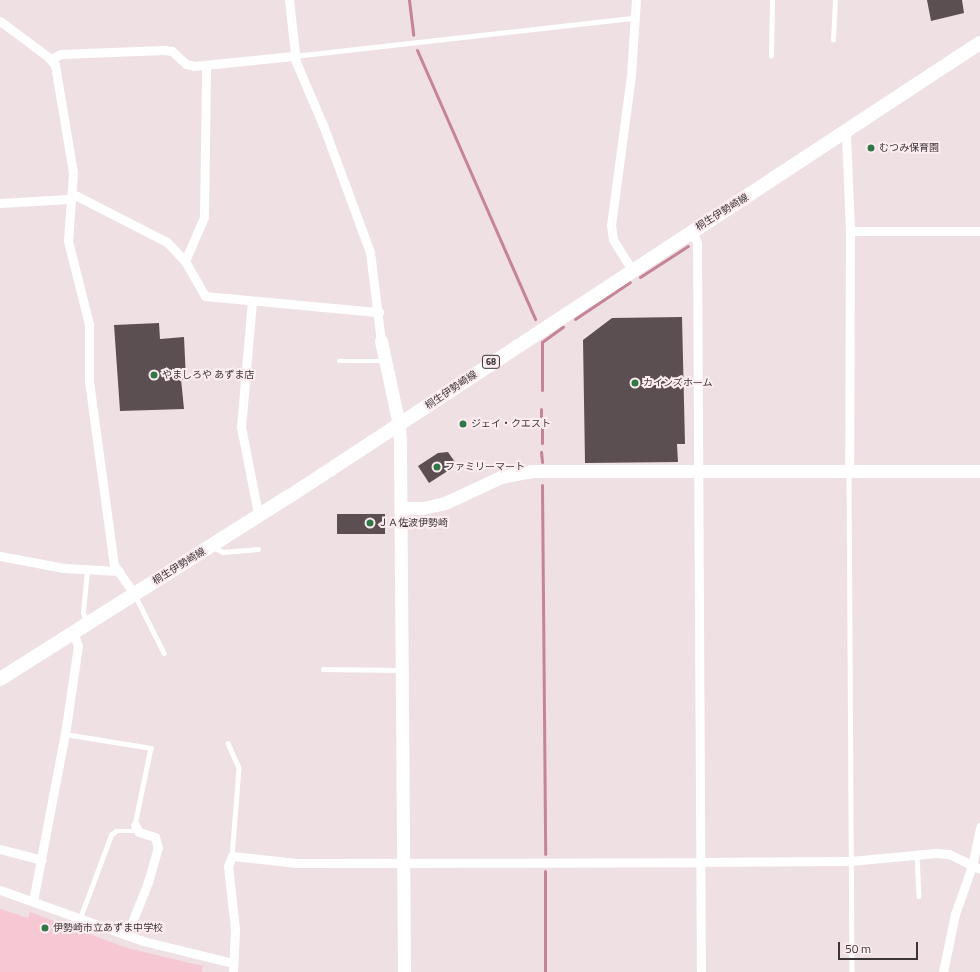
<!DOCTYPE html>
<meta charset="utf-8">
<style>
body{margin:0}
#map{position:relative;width:980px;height:972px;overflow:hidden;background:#efe0e4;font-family:"Titillium Web","Noto Sans JP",sans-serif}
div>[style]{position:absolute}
.green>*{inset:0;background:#f5c8d4}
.stream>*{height:3px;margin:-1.5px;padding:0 1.5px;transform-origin:1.5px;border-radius:1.5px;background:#c68497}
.building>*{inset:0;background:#5c4f52}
.lane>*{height:4.5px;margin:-2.25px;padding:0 2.25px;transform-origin:2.25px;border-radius:2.25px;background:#fff}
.street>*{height:9px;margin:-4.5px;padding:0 4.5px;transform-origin:4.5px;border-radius:4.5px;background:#fff}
.secondary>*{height:13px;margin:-6.5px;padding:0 6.5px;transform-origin:6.5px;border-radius:6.5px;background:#fff}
.primary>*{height:14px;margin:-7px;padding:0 7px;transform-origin:7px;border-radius:7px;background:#fff}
.dots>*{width:11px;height:11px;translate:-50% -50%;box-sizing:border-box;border:2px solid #fdedf1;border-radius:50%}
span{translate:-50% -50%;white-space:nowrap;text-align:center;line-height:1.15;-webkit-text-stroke:4px #fdedf1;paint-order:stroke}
.shield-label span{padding:1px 3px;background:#fdedf1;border:1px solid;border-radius:3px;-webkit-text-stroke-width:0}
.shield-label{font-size:9px;color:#3b3537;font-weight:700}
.poi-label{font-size:10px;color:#3b3537}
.left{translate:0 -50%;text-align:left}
.street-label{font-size:10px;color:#3b3537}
.scale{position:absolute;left:838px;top:942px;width:80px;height:18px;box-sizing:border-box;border:2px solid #3b3537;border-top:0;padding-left:5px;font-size:12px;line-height:14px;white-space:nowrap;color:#3b3537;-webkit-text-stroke:3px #fdedf1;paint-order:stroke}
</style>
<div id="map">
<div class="green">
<i style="clip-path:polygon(0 909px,28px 918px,30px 912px,127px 948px,203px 966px,202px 972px,0 972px)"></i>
</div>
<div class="stream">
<i style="left:409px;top:0;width:35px;rotate:83deg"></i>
<i style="left:417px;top:50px;width:294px;rotate:66.3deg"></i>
<i style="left:640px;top:277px;width:57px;rotate:-32.9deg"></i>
<i style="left:575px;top:319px;width:66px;rotate:-33.9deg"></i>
<i style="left:542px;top:390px;width:48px;rotate:-90deg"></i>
<i style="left:542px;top:342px;width:26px;rotate:-36deg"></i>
<i style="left:541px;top:409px;width:7px;rotate:90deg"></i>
<i style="left:542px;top:426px;width:17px;rotate:90deg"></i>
<i style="left:541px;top:452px;width:10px;rotate:84deg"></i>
<i style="left:542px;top:485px;width:369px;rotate:89.5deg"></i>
<i style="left:545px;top:871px;width:101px;rotate:90deg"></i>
</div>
<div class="building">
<i style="clip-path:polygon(927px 0,962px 0,964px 13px,931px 21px)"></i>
<i style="clip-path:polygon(682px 317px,685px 444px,677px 444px,678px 462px,585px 463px,583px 340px,612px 318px)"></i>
<i style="clip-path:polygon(159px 323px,160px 339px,184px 337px,186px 380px,181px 379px,184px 409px,120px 411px,114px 325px)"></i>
<i style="clip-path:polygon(448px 452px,457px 465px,429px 483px,418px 466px,438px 453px)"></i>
<i style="clip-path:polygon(337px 514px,385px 514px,385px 534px,337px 534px)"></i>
</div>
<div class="lane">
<i style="left:833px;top:40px;width:40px;rotate:-87.1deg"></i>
<i style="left:294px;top:56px;width:342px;rotate:-6.4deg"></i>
<i style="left:771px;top:56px;width:56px;rotate:-89deg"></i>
<i style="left:339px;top:361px;width:44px"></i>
<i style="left:849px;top:472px;width:500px;rotate:89.66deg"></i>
<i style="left:212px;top:547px;width:12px;rotate:24deg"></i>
<i style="left:223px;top:552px;width:35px;rotate:-5deg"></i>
<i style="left:135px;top:595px;width:65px;rotate:63.4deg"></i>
<i style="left:86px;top:622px;width:10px;rotate:-107deg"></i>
<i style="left:83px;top:612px;width:41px;rotate:-84.4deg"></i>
<i style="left:323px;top:669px;width:78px;rotate:0.7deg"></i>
<i style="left:65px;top:734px;width:87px;rotate:9.2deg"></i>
<i style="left:151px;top:748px;width:79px;rotate:101.7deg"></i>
<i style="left:228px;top:743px;width:27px;rotate:66deg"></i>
<i style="left:239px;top:768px;width:88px;rotate:94.5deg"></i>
<i style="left:917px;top:855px;width:41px;rotate:87.2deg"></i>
<i style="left:80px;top:918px;width:89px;rotate:-69.5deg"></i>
<i style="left:111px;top:835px;width:6px;rotate:-39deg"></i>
<i style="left:116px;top:831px;width:21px"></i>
</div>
<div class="street">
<i style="left:289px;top:0;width:62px;rotate:83.6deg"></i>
<i style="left:296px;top:62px;width:69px;rotate:66.8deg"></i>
<i style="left:323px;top:125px;width:135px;rotate:69.7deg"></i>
<i style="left:370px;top:252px;width:90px;rotate:83deg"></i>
<i style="left:0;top:21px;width:59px;rotate:36.7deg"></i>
<i style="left:47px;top:56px;width:12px;rotate:48deg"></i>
<i style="left:55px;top:65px;width:109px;rotate:80.5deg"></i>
<i style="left:73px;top:173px;width:68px;rotate:94.2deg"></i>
<i style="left:68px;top:241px;width:86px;rotate:75.8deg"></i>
<i style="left:89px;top:324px;width:57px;rotate:90deg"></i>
<i style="left:89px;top:381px;width:186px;rotate:82.3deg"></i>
<i style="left:114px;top:565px;width:35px;rotate:55deg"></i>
<i style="left:51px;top:59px;width:11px;rotate:-27deg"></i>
<i style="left:61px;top:54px;width:102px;rotate:-2.2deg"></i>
<i style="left:163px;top:50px;width:9px;rotate:6deg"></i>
<i style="left:172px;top:51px;width:19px;rotate:43deg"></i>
<i style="left:186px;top:64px;width:8px;rotate:14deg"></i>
<i style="left:194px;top:66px;width:100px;rotate:-5.7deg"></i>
<i style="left:846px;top:134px;width:97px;rotate:87.6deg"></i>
<i style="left:850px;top:231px;width:240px;rotate:90.2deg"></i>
<i style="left:0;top:203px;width:68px;rotate:-3.4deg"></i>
<i style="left:68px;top:199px;width:7px;rotate:-45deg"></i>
<i style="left:73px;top:194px;width:106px;rotate:27.1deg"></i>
<i style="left:167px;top:242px;width:26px;rotate:47deg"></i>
<i style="left:185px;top:261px;width:40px;rotate:60.3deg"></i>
<i style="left:205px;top:296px;width:175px;rotate:5.3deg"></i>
<i style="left:692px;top:230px;width:14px;rotate:69deg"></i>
<i style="left:697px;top:243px;width:729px;rotate:89.69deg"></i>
<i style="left:850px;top:231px;width:130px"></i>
<i style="left:185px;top:261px;width:48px;rotate:-66.6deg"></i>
<i style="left:204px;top:217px;width:152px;rotate:-89.2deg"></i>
<i style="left:632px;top:270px;width:36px;rotate:-122deg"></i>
<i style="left:613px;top:239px;width:14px;rotate:-98deg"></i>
<i style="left:611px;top:225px;width:151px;rotate:-82.4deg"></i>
<i style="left:631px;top:75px;width:75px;rotate:-86.2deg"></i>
<i style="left:252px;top:301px;width:126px;rotate:95deg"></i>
<i style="left:241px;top:427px;width:89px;rotate:78.9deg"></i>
<i style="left:0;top:556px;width:65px;rotate:10.6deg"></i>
<i style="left:64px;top:568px;width:55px;rotate:3.1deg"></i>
<i style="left:0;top:849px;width:43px;rotate:14.7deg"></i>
<i style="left:0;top:890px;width:152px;rotate:19.6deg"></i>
<i style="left:143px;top:941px;width:93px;rotate:13.7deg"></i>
<i style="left:33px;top:901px;width:170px;rotate:-79.2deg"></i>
<i style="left:65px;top:734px;width:89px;rotate:-81.6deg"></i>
<i style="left:78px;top:646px;width:15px;rotate:-110deg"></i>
<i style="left:127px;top:935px;width:57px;rotate:-68.4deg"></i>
<i style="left:148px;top:882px;width:35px;rotate:-74deg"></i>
<i style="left:158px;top:848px;width:11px;rotate:-105deg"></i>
<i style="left:155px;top:837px;width:17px;rotate:-163deg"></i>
<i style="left:139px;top:832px;width:8px;rotate:-120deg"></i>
<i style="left:233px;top:972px;width:43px;rotate:-87.3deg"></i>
<i style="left:235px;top:929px;width:63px;rotate:-96.3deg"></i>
<i style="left:228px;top:866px;width:11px;rotate:-68deg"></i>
<i style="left:232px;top:856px;width:65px;rotate:6.1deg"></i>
<i style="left:297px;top:863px;width:403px;rotate:-0.1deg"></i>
<i style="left:700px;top:862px;width:150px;rotate:-0.4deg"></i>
<i style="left:850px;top:861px;width:86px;rotate:-5.3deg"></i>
<i style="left:936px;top:853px;width:13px;rotate:4deg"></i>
<i style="left:949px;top:854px;width:34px;rotate:26deg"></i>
<i style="left:943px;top:972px;width:59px;rotate:-78.3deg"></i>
<i style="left:955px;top:914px;width:51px;rotate:-70.5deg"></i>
<i style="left:972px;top:866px;width:40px;rotate:-78deg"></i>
</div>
<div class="secondary">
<i style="left:381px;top:341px;width:86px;rotate:77.9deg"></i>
<i style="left:399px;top:425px;width:22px;rotate:87deg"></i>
<i style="left:400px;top:447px;width:525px;rotate:89.56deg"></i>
<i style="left:402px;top:508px;width:21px"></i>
<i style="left:423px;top:508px;width:23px;rotate:-13deg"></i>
<i style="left:445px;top:503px;width:62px;rotate:-24.9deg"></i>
<i style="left:501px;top:477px;width:31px;rotate:-11deg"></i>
<i style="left:531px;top:471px;width:449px"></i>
</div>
<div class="primary">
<i style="left:0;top:679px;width:343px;rotate:-32.3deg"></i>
<i style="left:290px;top:496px;width:825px;rotate:-33.29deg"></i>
</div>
<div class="dots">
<i style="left:871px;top:148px;background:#307845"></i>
<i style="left:154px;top:375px;background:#307845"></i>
<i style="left:635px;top:383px;background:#307845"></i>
<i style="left:463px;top:424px;background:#307845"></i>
<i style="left:437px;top:467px;background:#307845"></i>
<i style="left:370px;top:523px;background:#307845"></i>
<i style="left:45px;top:928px;background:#307845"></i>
</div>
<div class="shield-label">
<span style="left:491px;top:362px">68</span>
</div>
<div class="poi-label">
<span class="left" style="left:879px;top:148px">むつみ保育園</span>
<span class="left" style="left:162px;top:375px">やましろや あずま店</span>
<span class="left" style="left:643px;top:383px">カインズホーム</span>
<span class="left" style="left:471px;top:424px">ジェイ・クエスト</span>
<span class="left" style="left:445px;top:467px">ファミリーマート</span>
<span class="left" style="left:378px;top:523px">ＪＡ佐波伊勢崎</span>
<span class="left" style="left:53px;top:928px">伊勢崎市立あずま中学校</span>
</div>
<div class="street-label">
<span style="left:722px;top:212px;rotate:-32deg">桐生伊勢崎線</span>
<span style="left:451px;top:390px;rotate:-34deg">桐生伊勢崎線</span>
<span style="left:179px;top:566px;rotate:-32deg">桐生伊勢崎線</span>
</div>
<div class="scale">50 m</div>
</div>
